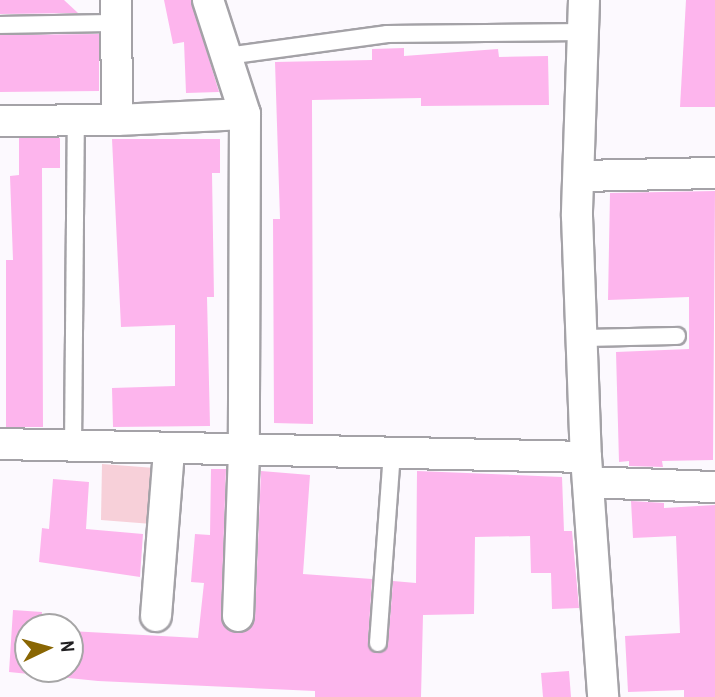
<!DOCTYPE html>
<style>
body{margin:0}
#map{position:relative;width:715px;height:697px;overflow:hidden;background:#fcf9fe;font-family:"Archivo Narrow",sans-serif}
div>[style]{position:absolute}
.green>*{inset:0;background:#f7d0d9}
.building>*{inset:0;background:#fdb5ed}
.roads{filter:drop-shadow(2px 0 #a4a2a7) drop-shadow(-2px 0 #a4a2a7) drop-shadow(0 2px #a4a2a7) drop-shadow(0 -2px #a4a2a7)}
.lane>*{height:16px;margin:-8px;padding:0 8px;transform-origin:8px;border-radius:8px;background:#fff}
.street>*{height:30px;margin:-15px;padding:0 15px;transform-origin:15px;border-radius:15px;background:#fff}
span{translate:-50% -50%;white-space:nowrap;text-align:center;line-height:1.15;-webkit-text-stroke:5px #fff;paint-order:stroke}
.north{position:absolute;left:14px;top:613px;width:70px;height:70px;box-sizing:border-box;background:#fff;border:2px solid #a6a5a6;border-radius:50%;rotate:85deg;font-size:19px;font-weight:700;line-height:28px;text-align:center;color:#201f21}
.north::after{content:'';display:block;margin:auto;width:24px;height:32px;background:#896603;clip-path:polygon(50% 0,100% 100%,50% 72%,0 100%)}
</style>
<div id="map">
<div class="green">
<i style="clip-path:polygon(102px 464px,155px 468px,152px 524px,101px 520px)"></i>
</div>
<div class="building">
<i style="clip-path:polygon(0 0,64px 0,78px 13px,0 14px)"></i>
<i style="clip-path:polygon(164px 0,191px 0,219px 92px,186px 93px,184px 42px,173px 44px)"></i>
<i style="clip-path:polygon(686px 0,715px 0,715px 107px,680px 107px)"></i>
<i style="clip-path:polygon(99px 34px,99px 91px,0 92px,0 35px)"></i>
<i style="clip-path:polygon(404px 48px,404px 56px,498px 49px,499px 57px,548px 56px,549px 105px,421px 106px,421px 98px,312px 100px,313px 424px,274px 423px,273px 219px,280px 219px,275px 62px,372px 60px,372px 49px)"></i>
<i style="clip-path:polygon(19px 138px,60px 138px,60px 168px,42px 168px,43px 427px,6px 427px,6px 260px,13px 260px,10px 176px,19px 175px)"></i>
<i style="clip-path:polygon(112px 139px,220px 139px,220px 173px,212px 173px,214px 297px,207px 297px,210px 426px,113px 427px,112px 388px,175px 386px,175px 325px,121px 327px)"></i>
<i style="clip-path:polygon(715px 191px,713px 460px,662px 461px,663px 467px,629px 466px,629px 461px,619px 462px,616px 352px,689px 349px,689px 297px,608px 300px,610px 193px)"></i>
<i style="clip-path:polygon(211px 469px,226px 469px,221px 615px,229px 631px,247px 631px,255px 617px,261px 471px,310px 475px,303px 574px,372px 579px,368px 642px,373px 652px,383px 652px,388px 644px,393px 581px,416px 583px,417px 471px,562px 477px,564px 531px,572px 531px,579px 608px,552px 609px,551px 573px,531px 573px,530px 536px,475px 537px,474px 614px,423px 615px,421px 697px,315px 697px,315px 691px,98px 681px,9px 672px,13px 610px,42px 612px,41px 627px,28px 627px,28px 669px,70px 669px,70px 631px,198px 638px,204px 583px,191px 582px,195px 534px,210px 535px)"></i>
<i style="clip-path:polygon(53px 479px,89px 482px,86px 529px,143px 534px,140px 577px,39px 562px,42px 528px,49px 529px)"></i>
<i style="clip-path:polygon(631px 501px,664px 503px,664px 508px,715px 505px,715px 697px,684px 697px,684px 690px,628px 692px,625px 636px,680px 633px,676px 536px,633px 538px)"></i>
<i style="clip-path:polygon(569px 671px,571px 697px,543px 697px,541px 673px)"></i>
</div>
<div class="roads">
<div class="lane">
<i style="left:0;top:25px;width:116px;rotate:-1deg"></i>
<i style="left:227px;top:56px;width:162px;rotate:-7.8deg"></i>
<i style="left:387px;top:34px;width:197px;rotate:-0.6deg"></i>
<i style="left:582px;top:338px;width:95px;rotate:-1.2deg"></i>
<i style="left:73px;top:447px;width:326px;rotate:-89.5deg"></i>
<i style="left:378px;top:643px;width:190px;rotate:-85.8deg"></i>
</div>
<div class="street">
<i style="left:116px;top:0;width:120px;rotate:89.5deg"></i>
<i style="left:117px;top:120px;width:128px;rotate:-2.7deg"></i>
<i style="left:208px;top:0;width:120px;rotate:72deg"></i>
<i style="left:245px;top:114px;width:338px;rotate:90.2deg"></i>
<i style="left:244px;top:452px;width:164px;rotate:92.1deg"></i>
<i style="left:584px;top:0;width:216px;rotate:91.9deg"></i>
<i style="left:577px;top:216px;width:241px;rotate:87.9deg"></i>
<i style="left:586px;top:457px;width:241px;rotate:85.9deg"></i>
<i style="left:0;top:121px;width:117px;rotate:-0.5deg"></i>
<i style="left:581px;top:176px;width:134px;rotate:-1.3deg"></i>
<i style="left:0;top:444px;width:586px;rotate:1.27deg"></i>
<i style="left:588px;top:482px;width:127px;rotate:2.3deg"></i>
<i style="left:156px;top:616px;width:167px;rotate:-85.5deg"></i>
</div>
</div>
<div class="north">N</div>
</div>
